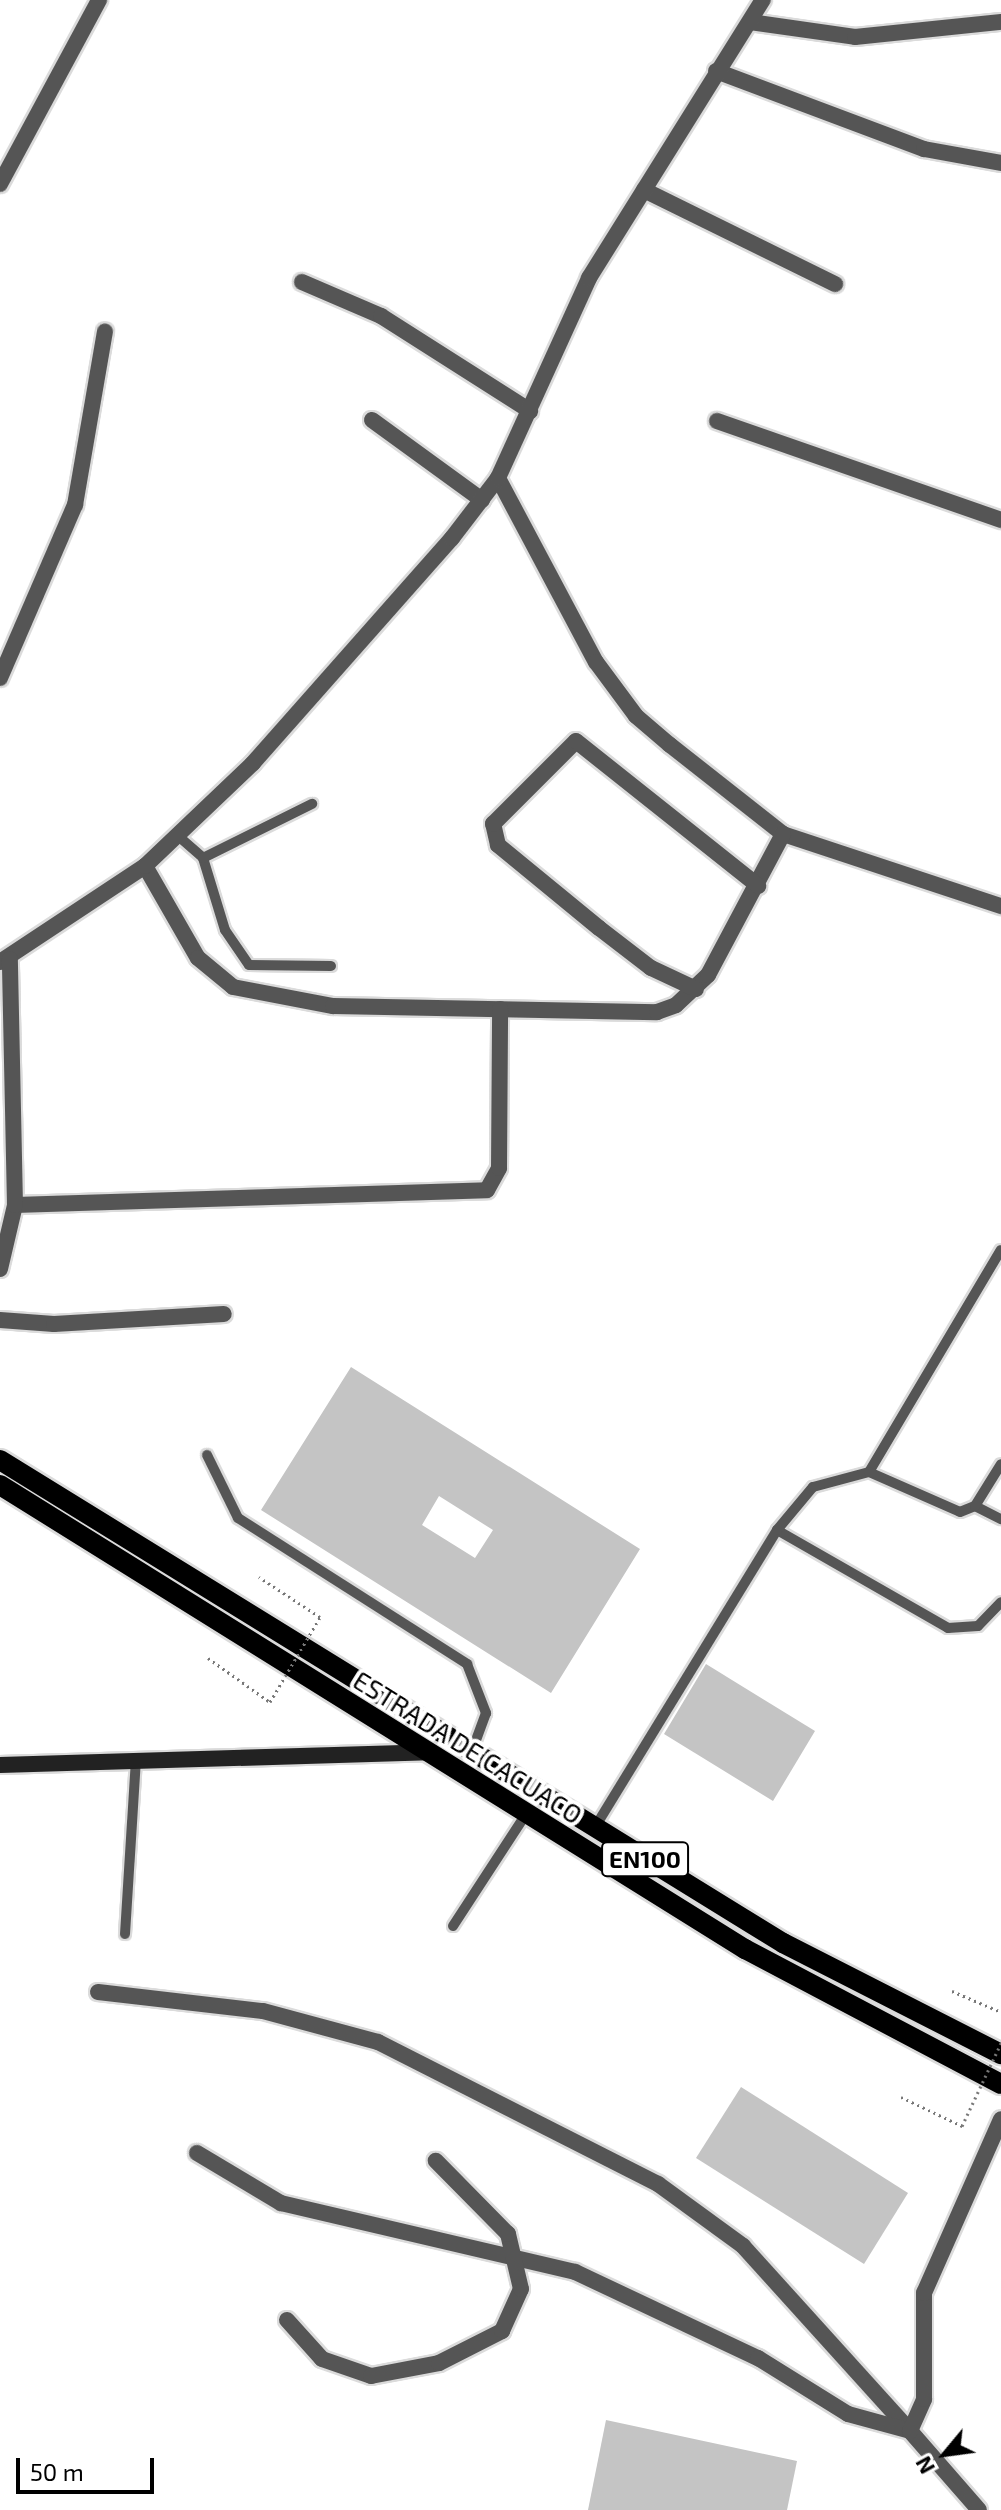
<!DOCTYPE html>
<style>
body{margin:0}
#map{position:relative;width:1001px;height:2510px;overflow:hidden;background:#fff;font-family:"Exo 2",sans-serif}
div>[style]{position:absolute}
.building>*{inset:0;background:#c4c4c4}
.path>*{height:3px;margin-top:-1.5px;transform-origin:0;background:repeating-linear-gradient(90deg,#777 0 2px,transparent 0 6px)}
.roads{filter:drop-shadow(2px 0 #dbdbdb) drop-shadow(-2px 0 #dbdbdb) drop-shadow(0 2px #dbdbdb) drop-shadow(0 -2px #dbdbdb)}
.lane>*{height:10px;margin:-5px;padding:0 5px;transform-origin:5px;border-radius:5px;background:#555}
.street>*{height:16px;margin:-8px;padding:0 8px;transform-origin:8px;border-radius:8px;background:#555}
.secondary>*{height:16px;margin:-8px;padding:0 8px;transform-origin:8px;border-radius:8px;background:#222}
.primary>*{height:20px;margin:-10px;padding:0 10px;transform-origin:10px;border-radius:10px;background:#000}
.path-bridge>*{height:3px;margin-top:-1.5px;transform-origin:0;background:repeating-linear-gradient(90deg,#777 0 2px,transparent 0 6px)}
span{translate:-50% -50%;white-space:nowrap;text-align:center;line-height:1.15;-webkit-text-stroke:8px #fff;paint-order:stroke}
.shield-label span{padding:2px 6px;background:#fff;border:2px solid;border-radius:6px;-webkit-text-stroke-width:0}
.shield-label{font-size:24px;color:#000;font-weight:700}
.street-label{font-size:26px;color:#000}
.north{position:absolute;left:905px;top:2414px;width:80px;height:80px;-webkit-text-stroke:6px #fff;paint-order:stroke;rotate:241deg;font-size:22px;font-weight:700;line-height:32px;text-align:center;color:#000}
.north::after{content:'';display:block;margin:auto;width:28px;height:36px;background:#000;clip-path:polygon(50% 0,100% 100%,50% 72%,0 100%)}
.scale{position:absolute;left:16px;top:2458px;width:138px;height:36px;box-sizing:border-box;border:4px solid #000;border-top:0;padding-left:10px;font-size:24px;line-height:28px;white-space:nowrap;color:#000;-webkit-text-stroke:6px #fff;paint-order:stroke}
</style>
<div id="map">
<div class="building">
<i style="clip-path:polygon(evenodd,351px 1367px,640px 1549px,551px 1693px,261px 1510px,351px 1367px,439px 1496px,493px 1530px,475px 1558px,422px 1525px,439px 1496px)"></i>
<i style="clip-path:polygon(706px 1664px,815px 1731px,773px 1801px,664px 1734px)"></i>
<i style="clip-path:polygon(741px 2087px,908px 2193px,864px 2264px,696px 2158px)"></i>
<i style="clip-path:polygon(606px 2420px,797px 2461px,787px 2510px,588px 2510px)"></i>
</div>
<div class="path">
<i style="left:952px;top:1991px;width:53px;rotate:23.2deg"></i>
<i style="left:901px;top:2097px;width:68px;rotate:25.4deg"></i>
</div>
<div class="roads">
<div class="lane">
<i style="left:177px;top:835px;width:35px;rotate:41deg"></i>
<i style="left:203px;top:858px;width:75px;rotate:73deg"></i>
<i style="left:225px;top:930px;width:42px;rotate:55.6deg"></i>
<i style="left:249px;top:965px;width:82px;rotate:0.7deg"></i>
<i style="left:203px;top:858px;width:122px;rotate:-26.4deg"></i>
<i style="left:207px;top:1455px;width:70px;rotate:63.8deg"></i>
<i style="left:238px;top:1518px;width:272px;rotate:32.5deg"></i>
<i style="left:467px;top:1664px;width:53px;rotate:68.8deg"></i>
<i style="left:486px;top:1713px;width:40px;rotate:110.2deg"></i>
<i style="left:869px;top:1472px;width:258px;rotate:-59.3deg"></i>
<i style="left:975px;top:1506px;width:29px;rotate:27deg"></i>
<i style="left:777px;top:1530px;width:197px;rotate:29.8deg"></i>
<i style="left:948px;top:1628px;width:30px;rotate:-4deg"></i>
<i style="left:978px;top:1626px;width:33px;rotate:-46deg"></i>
<i style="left:595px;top:1827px;width:348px;rotate:-58.5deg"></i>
<i style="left:777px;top:1530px;width:56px;rotate:-50.1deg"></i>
<i style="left:813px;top:1487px;width:58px;rotate:-15deg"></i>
<i style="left:869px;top:1472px;width:99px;rotate:23.7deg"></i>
<i style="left:960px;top:1512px;width:16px;rotate:-22deg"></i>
<i style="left:975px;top:1506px;width:49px;rotate:-58.2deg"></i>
<i style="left:453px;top:1926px;width:134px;rotate:-56.9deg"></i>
<i style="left:125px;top:1934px;width:176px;rotate:-86.4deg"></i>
</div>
<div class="street">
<i style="left:750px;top:22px;width:106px;rotate:8.1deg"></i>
<i style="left:855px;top:37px;width:147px;rotate:-5.9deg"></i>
<i style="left:716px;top:71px;width:222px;rotate:20.6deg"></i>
<i style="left:924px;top:149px;width:78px;rotate:10.3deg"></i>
<i style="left:0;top:184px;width:209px;rotate:-61.7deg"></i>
<i style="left:644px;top:190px;width:213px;rotate:26.2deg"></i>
<i style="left:302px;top:282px;width:86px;rotate:23.3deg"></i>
<i style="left:381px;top:316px;width:177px;rotate:32.5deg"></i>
<i style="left:372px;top:420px;width:136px;rotate:36deg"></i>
<i style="left:717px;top:421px;width:301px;rotate:19.2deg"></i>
<i style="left:498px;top:478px;width:208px;rotate:62deg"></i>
<i style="left:596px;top:662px;width:67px;rotate:53.5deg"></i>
<i style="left:636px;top:716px;width:45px;rotate:40.5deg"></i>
<i style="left:670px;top:745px;width:144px;rotate:38.2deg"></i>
<i style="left:783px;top:834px;width:230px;rotate:18.3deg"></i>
<i style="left:0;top:678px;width:189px;rotate:-66.6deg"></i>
<i style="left:75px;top:505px;width:176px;rotate:-80.2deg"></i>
<i style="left:145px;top:866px;width:106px;rotate:60.1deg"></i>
<i style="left:198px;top:958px;width:45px;rotate:39.6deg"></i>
<i style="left:233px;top:987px;width:102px;rotate:10.8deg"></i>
<i style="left:333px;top:1006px;width:324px;rotate:1.1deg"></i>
<i style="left:657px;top:1012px;width:20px;rotate:-20deg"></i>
<i style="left:676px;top:1005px;width:44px;rotate:-43.2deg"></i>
<i style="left:708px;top:975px;width:160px;rotate:-62deg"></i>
<i style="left:0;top:962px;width:174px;rotate:-33.5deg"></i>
<i style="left:145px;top:866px;width:149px;rotate:-43.6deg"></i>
<i style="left:253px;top:763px;width:300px;rotate:-48.5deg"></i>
<i style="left:452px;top:538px;width:76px;rotate:-52.5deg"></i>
<i style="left:498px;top:478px;width:220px;rotate:-65.5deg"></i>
<i style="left:589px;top:278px;width:328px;rotate:-58deg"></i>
<i style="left:696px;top:989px;width:50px;rotate:-155deg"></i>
<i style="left:651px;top:968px;width:66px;rotate:-142.4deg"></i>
<i style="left:599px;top:928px;width:131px;rotate:-140.6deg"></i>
<i style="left:498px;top:845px;width:22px;rotate:-103deg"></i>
<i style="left:493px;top:824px;width:117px;rotate:-45deg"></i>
<i style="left:576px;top:741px;width:233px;rotate:38.5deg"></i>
<i style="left:15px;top:1205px;width:472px;rotate:-1.8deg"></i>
<i style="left:487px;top:1190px;width:25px;rotate:-61deg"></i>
<i style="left:499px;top:1168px;width:159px;rotate:-89.6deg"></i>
<i style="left:0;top:1269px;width:66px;rotate:-76.8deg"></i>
<i style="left:15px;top:1205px;width:246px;rotate:-91.2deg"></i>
<i style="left:0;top:1320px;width:54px;rotate:4.2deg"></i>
<i style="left:54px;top:1324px;width:170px;rotate:-3.4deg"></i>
<i style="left:98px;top:1992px;width:166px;rotate:6.6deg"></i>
<i style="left:263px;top:2011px;width:119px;rotate:15.1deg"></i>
<i style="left:378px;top:2042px;width:314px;rotate:26.9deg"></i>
<i style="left:658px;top:2184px;width:105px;rotate:36.1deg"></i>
<i style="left:743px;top:2246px;width:249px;rotate:47.9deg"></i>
<i style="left:197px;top:2153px;width:98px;rotate:30.8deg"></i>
<i style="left:281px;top:2203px;width:302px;rotate:13.2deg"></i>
<i style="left:575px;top:2272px;width:202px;rotate:25.2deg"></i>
<i style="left:758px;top:2358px;width:106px;rotate:31.9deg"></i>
<i style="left:848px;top:2414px;width:64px;rotate:15.3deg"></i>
<i style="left:287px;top:2320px;width:52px;rotate:48.1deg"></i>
<i style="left:322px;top:2359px;width:52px;rotate:19.1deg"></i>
<i style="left:371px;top:2376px;width:69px;rotate:-10.8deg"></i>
<i style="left:439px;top:2363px;width:71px;rotate:-26.9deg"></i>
<i style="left:502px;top:2331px;width:46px;rotate:-65.7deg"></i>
<i style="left:521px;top:2289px;width:57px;rotate:-103.3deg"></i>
<i style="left:508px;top:2234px;width:103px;rotate:-134.6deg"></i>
<i style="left:979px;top:2510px;width:105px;rotate:-131.1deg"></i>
<i style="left:910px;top:2431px;width:35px;rotate:-66deg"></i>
<i style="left:924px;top:2399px;width:106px;rotate:-90deg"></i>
<i style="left:924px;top:2293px;width:190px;rotate:-66.1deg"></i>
</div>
<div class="secondary">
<i style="left:0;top:1765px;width:429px;rotate:-1.7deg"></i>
</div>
<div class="primary">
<i style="left:0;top:1460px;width:920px;rotate:31.67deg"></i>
<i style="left:783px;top:1943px;width:245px;rotate:27deg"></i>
<i style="left:0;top:1485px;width:878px;rotate:31.92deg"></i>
<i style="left:745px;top:1949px;width:289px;rotate:27.8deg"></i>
</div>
</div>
<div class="path-bridge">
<i style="left:208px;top:1658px;width:76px;rotate:35.4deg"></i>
<i style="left:270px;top:1702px;width:99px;rotate:-59.5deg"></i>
<i style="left:320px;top:1617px;width:73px;rotate:-146.7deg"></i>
<i style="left:962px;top:2126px;width:92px;rotate:-64.8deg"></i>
</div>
<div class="shield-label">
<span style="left:645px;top:1859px">EN100</span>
</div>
<div class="street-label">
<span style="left:468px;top:1747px;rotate:32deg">ESTRADA DE CACUACO</span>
</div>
<div class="north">N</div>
<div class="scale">50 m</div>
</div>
